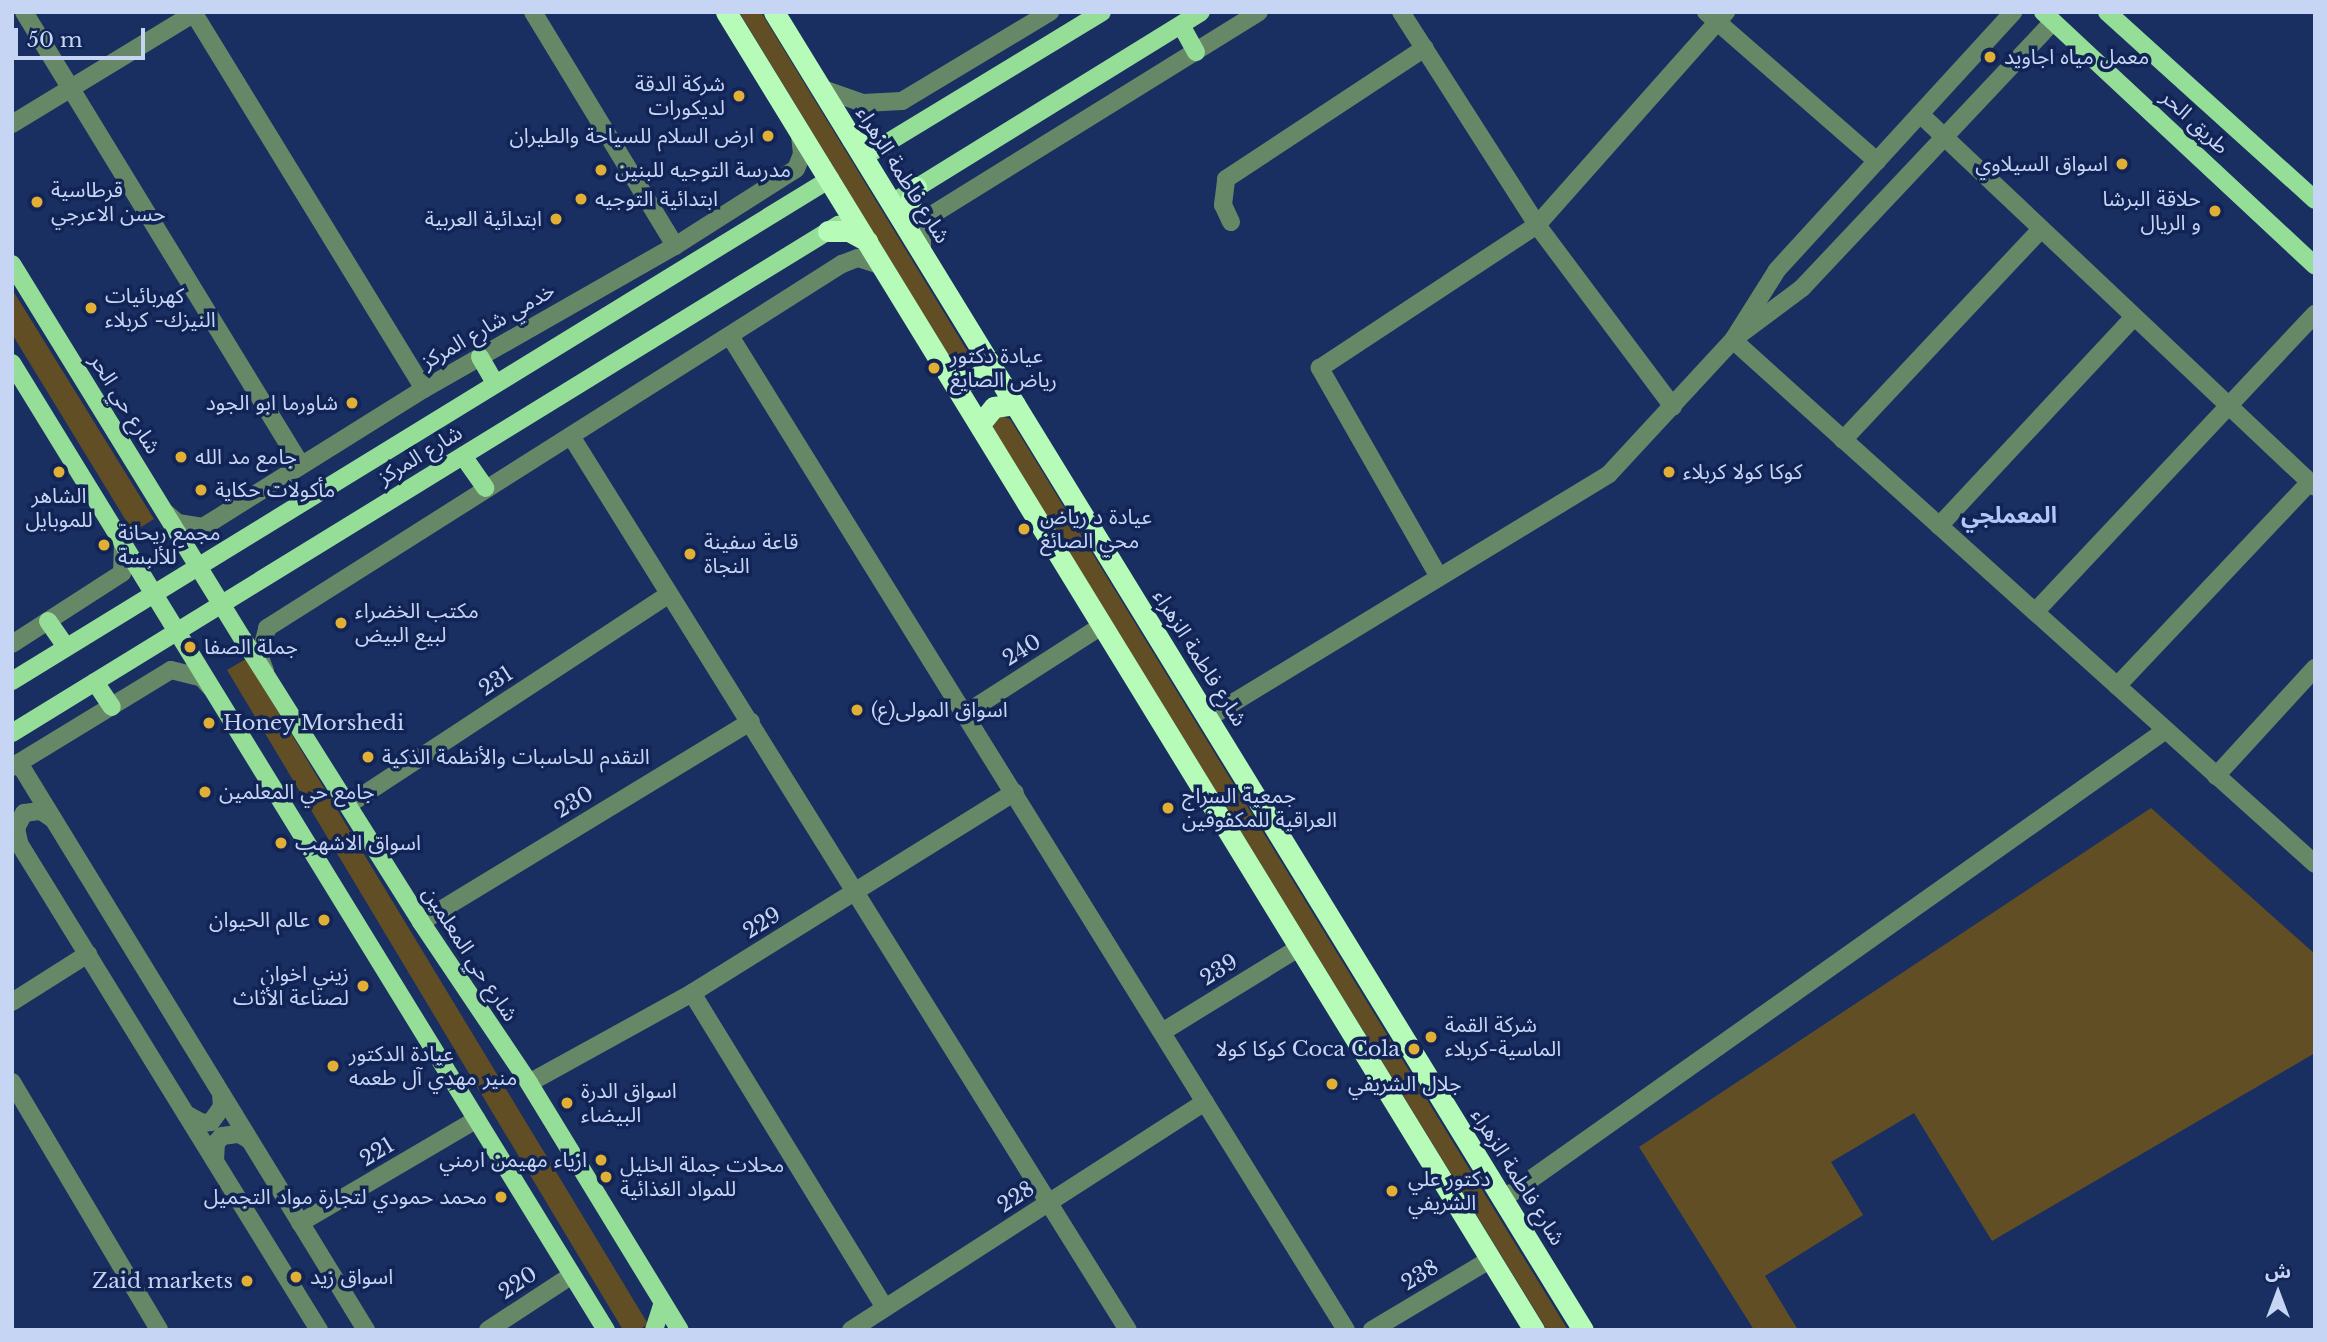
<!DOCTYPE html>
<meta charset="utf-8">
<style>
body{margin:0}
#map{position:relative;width:2327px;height:1342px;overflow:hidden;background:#1a2f61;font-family:"Libre Baskerville","Noto Sans Arabic",serif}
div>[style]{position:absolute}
.green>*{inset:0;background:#614e24}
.minor>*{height:18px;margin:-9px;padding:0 9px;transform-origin:9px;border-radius:9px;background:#686}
.major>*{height:18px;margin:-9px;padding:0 9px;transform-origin:9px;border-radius:9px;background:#95de98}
.highway>*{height:21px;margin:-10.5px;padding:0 10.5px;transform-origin:10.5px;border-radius:10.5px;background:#b6fcb8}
.dots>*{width:19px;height:19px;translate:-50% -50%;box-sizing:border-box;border:4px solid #112455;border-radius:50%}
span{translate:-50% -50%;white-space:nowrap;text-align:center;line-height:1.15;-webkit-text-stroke:7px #112455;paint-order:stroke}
.poi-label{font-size:21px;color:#c6d5f4}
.left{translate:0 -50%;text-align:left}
.right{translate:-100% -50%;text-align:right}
.street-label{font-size:21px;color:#c6d5f4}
.neighbourhood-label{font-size:23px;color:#b0c7f8;font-weight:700}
.frame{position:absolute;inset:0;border:14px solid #c6d5f4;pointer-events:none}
.north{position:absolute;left:2243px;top:1258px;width:70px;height:70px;-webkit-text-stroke:5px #112455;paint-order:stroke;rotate:0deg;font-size:19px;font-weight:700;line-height:28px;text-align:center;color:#c6d5f4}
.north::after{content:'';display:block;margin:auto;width:24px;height:32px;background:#c6d5f4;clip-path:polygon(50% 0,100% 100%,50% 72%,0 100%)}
.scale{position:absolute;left:14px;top:28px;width:131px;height:32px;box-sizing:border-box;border:4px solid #c6d5f4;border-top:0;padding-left:9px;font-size:21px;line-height:24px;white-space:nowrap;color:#c6d5f4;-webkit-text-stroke:5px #112455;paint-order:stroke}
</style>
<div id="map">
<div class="green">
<i style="clip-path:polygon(739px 12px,761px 12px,971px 357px,968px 368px,955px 366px)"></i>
<i style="clip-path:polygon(12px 289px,154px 519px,133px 532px,12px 334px)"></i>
<i style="clip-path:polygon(1001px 416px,1010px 419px,1568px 1330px,1547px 1330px,993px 428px,994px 420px)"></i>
<i style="clip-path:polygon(246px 659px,648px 1324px,639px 1330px,623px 1330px,227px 670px)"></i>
<i style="clip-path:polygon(2151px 808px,2315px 954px,2315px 1053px,1992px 1241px,1914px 1113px,1831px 1162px,1863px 1215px,1765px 1276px,1798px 1330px,1754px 1330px,1639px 1147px)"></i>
</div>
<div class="minor">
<i style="left:24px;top:12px;width:531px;rotate:58.56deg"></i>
<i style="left:193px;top:12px;width:442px;rotate:58.5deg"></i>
<i style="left:533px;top:12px;width:274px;rotate:58.7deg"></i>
<i style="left:1401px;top:12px;width:253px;rotate:57.4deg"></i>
<i style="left:1537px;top:225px;width:227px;rotate:53.2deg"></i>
<i style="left:1706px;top:12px;width:227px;rotate:41.1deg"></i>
<i style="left:820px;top:88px;width:46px;rotate:19.2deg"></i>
<i style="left:863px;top:103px;width:39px;rotate:-3deg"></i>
<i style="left:902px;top:101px;width:173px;rotate:-31deg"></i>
<i style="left:1920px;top:114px;width:543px;rotate:43.36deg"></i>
<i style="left:12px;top:124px;width:215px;rotate:-31.3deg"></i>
<i style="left:1231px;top:222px;width:19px;rotate:-115deg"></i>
<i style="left:1223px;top:205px;width:26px;rotate:-83deg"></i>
<i style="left:1226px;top:179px;width:238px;rotate:-33.4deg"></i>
<i style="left:922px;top:252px;width:23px;rotate:-90deg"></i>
<i style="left:922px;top:229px;width:15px;rotate:-58deg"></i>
<i style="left:930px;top:216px;width:387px;rotate:-31.8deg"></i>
<i style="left:730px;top:336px;width:1169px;rotate:58.21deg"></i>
<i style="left:1735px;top:338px;width:84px;rotate:-36.7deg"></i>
<i style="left:1802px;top:288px;width:366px;rotate:-46.7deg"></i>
<i style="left:1733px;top:340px;width:783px;rotate:42deg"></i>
<i style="left:571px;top:436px;width:1053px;rotate:58.08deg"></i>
<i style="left:1843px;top:440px;width:289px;rotate:-46.8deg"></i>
<i style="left:166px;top:513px;width:16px;rotate:40deg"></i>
<i style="left:178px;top:523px;width:25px;rotate:9deg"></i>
<i style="left:203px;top:527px;width:261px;rotate:-32deg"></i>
<i style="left:424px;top:389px;width:289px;rotate:-29.7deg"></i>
<i style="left:675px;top:246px;width:143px;rotate:-32.5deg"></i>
<i style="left:796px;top:169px;width:16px;rotate:-68deg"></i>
<i style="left:802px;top:154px;width:18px;rotate:-96deg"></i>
<i style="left:1939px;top:526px;width:286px;rotate:-47deg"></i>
<i style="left:1439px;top:577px;width:241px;rotate:-119.7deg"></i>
<i style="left:1320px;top:368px;width:260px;rotate:-33.4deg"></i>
<i style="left:1537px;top:225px;width:285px;rotate:-48.4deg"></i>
<i style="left:2035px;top:612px;width:409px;rotate:-46.8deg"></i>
<i style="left:12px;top:644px;width:131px;rotate:-32.8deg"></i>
<i style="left:122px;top:573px;width:30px;rotate:-88deg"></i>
<i style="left:265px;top:671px;width:15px;rotate:-110deg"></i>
<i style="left:260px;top:657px;width:30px;rotate:-76deg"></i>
<i style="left:267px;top:628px;width:681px;rotate:-32.34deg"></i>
<i style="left:842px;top:264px;width:17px;rotate:-21deg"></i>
<i style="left:858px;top:258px;width:26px;rotate:18deg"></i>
<i style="left:2117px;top:686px;width:281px;rotate:-46.6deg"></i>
<i style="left:966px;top:713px;width:163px;rotate:-32.7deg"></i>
<i style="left:1208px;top:718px;width:469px;rotate:-31.3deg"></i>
<i style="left:1609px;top:474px;width:183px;rotate:-47.2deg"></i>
<i style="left:1733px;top:340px;width:83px;rotate:-57.8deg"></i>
<i style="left:1777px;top:270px;width:350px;rotate:-47.5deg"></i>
<i style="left:19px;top:763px;width:665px;rotate:58.53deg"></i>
<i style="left:12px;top:767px;width:186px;rotate:-31.4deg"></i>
<i style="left:171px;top:670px;width:32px;rotate:14deg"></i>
<i style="left:202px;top:678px;width:12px;rotate:48deg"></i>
<i style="left:2216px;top:776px;width:147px;rotate:-47.5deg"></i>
<i style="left:348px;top:805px;width:384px;rotate:-33.3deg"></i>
<i style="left:12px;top:832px;width:585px;rotate:58.35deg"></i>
<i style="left:19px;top:842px;width:14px;rotate:-102deg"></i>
<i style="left:16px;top:828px;width:17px;rotate:-62deg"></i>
<i style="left:24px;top:813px;width:17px;rotate:-7deg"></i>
<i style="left:41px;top:811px;width:14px;rotate:34deg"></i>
<i style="left:421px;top:922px;width:386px;rotate:-31.3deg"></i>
<i style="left:692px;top:993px;width:369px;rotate:58.5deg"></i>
<i style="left:12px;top:1002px;width:90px;rotate:-32.3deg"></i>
<i style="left:1162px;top:1032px;width:162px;rotate:-31.6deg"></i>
<i style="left:12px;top:1082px;width:288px;rotate:59.3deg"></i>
<i style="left:529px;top:1083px;width:186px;rotate:-28.9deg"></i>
<i style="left:692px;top:993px;width:380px;rotate:-31.9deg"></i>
<i style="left:186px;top:1114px;width:18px;rotate:29deg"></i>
<i style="left:202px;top:1123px;width:9px;rotate:-6deg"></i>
<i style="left:211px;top:1122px;width:19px;rotate:-54deg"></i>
<i style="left:222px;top:1107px;width:13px;rotate:-94deg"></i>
<i style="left:215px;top:1161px;width:18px;rotate:-87deg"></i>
<i style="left:216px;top:1143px;width:9px;rotate:-49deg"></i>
<i style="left:222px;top:1136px;width:17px;rotate:-7deg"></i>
<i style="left:239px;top:1134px;width:10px;rotate:29deg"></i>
<i style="left:1503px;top:1199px;width:812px;rotate:-35.28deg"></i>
<i style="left:300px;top:1223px;width:205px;rotate:-30.4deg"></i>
<i style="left:488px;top:1330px;width:100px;rotate:-33.2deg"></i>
<i style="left:851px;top:1330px;width:421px;rotate:-32.8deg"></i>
<i style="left:1372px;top:1330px;width:139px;rotate:-30.8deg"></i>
</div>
<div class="major">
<i style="left:2043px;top:12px;width:372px;rotate:43deg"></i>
<i style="left:2107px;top:12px;width:280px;rotate:42.1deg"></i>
<i style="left:1181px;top:25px;width:31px;rotate:61deg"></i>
<i style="left:872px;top:152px;width:269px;rotate:-31.3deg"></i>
<i style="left:892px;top:203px;width:363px;rotate:-31.7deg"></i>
<i style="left:12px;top:264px;width:440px;rotate:58.4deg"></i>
<i style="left:243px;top:639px;width:334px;rotate:57.8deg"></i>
<i style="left:421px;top:922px;width:194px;rotate:56.1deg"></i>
<i style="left:529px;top:1083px;width:289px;rotate:58.6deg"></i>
<i style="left:480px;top:357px;width:30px;rotate:60deg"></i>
<i style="left:12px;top:363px;width:1135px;rotate:58.44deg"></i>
<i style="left:463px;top:456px;width:39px;rotate:55deg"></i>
<i style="left:48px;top:621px;width:32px;rotate:55deg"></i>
<i style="left:12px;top:681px;width:960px;rotate:-31.54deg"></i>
<i style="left:95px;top:682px;width:30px;rotate:56deg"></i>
<i style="left:12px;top:733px;width:970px;rotate:-31.59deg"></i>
<i style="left:654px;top:1330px;width:28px;rotate:-72deg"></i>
</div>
<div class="highway">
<i style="left:726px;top:12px;width:1546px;rotate:58.49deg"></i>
<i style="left:774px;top:12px;width:1546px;rotate:58.46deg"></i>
<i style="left:852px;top:139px;width:16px;rotate:30deg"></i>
<i style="left:866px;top:147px;width:17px;rotate:-7deg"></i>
<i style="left:907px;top:228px;width:17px;rotate:-93deg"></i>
<i style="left:906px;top:211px;width:26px;rotate:-67deg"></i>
<i style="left:828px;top:231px;width:21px"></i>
<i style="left:849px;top:231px;width:21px;rotate:29deg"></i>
<i style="left:954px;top:382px;width:22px;rotate:-8deg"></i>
<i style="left:976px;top:379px;width:21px;rotate:-47deg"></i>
<i style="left:980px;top:424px;width:22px;rotate:-51deg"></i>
<i style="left:994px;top:407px;width:21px;rotate:-8deg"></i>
</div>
<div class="dots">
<i style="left:1990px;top:57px;background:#e1af34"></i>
<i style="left:739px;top:96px;background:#e1af34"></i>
<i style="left:768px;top:136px;background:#e1af34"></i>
<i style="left:2122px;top:164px;background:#e1af34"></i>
<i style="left:601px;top:170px;background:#e1af34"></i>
<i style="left:581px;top:199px;background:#e1af34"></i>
<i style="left:37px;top:202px;background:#e1af34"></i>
<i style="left:2215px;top:211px;background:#e1af34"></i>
<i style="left:556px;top:219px;background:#e1af34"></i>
<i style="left:91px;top:308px;background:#e1af34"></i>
<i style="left:934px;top:368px;background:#e1af34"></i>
<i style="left:352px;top:403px;background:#e1af34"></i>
<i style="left:181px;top:457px;background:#e1af34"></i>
<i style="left:59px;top:472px;background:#e1af34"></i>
<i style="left:1669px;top:472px;background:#e1af34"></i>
<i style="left:201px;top:490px;background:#e1af34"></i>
<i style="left:1024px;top:529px;background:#e1af34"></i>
<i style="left:104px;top:545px;background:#e1af34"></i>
<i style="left:690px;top:554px;background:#e1af34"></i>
<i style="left:341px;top:623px;background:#e1af34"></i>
<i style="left:190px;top:647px;background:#e1af34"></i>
<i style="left:857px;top:710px;background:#e1af34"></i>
<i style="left:209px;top:723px;background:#e1af34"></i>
<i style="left:368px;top:757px;background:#e1af34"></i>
<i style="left:205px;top:792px;background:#e1af34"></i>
<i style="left:1168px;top:808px;background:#e1af34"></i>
<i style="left:281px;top:843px;background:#e1af34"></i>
<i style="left:324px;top:920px;background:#e1af34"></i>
<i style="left:363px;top:986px;background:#e1af34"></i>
<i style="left:1431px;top:1037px;background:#e1af34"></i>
<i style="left:1414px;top:1049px;background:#e1af34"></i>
<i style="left:333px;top:1066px;background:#e1af34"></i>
<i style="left:1332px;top:1084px;background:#e1af34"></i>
<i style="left:567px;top:1103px;background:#e1af34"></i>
<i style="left:601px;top:1160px;background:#e1af34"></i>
<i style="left:606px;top:1177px;background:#e1af34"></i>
<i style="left:1392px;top:1191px;background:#e1af34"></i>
<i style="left:501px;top:1197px;background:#e1af34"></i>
<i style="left:296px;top:1277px;background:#e1af34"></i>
<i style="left:247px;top:1281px;background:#e1af34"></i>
</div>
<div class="poi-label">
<span class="left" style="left:2004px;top:57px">معمل مياه اجاويد</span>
<span class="right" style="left:725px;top:96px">شركة الدقة<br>لديكورات</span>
<span class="right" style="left:754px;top:136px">ارض السلام للسياحة والطيران</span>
<span class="right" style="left:2108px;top:164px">اسواق السيلاوي</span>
<span class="left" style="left:615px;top:170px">مدرسة التوجيه للبنين</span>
<span class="left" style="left:51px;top:202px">قرطاسية<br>حسن الاعرجي</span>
<span class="left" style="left:595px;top:199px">ابتدائية التوجيه</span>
<span class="right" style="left:2201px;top:211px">حلاقة البرشا<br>و الريال</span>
<span class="right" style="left:542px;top:219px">ابتدائية العربية</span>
<span class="left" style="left:105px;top:308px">كهربائيات<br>النيزك- كربلاء</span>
<span class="left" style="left:950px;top:368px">عيادة دكتور<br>رياض الصايغ</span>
<span class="right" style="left:338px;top:403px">شاورما ابو الجود</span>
<span class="left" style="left:195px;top:457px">جامع مد الله</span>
<span class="left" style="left:1683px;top:472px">كوكا كولا كربلاء</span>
<span class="left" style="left:215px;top:490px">مأكولات حكاية</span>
<span style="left:59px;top:508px">الشاهر<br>للموبايل</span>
<span class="left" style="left:1040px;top:529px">عيادة د رياض<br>محي الصائغ</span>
<span class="left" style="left:118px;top:545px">مجمع ريحانة<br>للألبسة</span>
<span class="left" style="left:704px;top:554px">قاعة سفينة<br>النجاة</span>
<span class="left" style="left:355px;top:623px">مكتب الخضراء<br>لبيع البيض</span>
<span class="left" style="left:204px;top:647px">جملة الصفا</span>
<span class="left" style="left:871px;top:710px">اسواق المولى(ع)</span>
<span class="left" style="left:223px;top:723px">Honey Morshedi</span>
<span class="left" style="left:382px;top:757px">التقدم للحاسبات والأنظمة الذكية</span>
<span class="left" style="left:219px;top:792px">جامع حي المعلمين</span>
<span class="left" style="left:1182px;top:808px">جمعية السراج<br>العراقية للمكفوفين</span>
<span class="left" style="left:295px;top:843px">اسواق الاشهب</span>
<span class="right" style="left:310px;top:920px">عالم الحيوان</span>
<span class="right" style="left:349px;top:986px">زيني اخوان<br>لصناعة الأثاث</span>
<span class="left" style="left:1445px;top:1037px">شركة القمة<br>الماسية-كربلاء</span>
<span class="right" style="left:1400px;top:1049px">كوكا كولا Coca Cola</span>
<span class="left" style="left:349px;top:1066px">عيادة الدكتور<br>منير مهدي آل طعمه</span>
<span class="left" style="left:1348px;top:1084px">جلال الشريفي</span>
<span class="left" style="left:581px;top:1103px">اسواق الدرة<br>البيضاء</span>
<span class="right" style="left:587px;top:1160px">ازياء مهيمن ارمني</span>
<span class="left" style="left:620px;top:1177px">محلات جملة الخليل<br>للمواد الغذائية</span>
<span class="left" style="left:1408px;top:1191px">دكتور علي<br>الشريفي</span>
<span class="right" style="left:487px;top:1197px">محمد حمودي لتجارة مواد التجميل</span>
<span class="left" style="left:310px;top:1277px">اسواق زيد</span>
<span class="right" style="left:233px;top:1281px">Zaid markets</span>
</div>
<div class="street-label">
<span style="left:2195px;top:122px;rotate:43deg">طريق الحر</span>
<span style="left:903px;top:175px;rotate:58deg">شارع فاطمة الزهراء</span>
<span style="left:488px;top:326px;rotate:-30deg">خدمي شارع المركز</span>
<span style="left:125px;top:404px;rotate:58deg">شارع حي الحر</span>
<span style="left:420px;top:455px;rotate:-31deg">شارع المركز</span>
<span style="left:1022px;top:650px;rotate:-32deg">240</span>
<span style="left:1200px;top:658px;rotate:58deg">شارع فاطمة الزهراء</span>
<span style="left:496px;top:681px;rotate:-33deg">231</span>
<span style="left:574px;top:802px;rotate:-31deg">230</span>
<span style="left:762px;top:923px;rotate:-32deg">229</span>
<span style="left:470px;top:954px;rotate:57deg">شارع حي المعلمين</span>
<span style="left:1219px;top:970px;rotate:-32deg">239</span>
<span style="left:377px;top:1152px;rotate:-31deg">221</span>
<span style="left:1518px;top:1177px;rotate:58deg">شارع فاطمة الزهراء</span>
<span style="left:1016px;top:1197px;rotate:-33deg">228</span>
<span style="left:1420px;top:1275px;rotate:-31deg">238</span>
<span style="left:518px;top:1283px;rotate:-33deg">220</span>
</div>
<div class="neighbourhood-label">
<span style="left:2009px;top:515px">المعملجي</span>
</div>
<div class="frame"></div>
<div class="north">ش</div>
<div class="scale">50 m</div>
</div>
